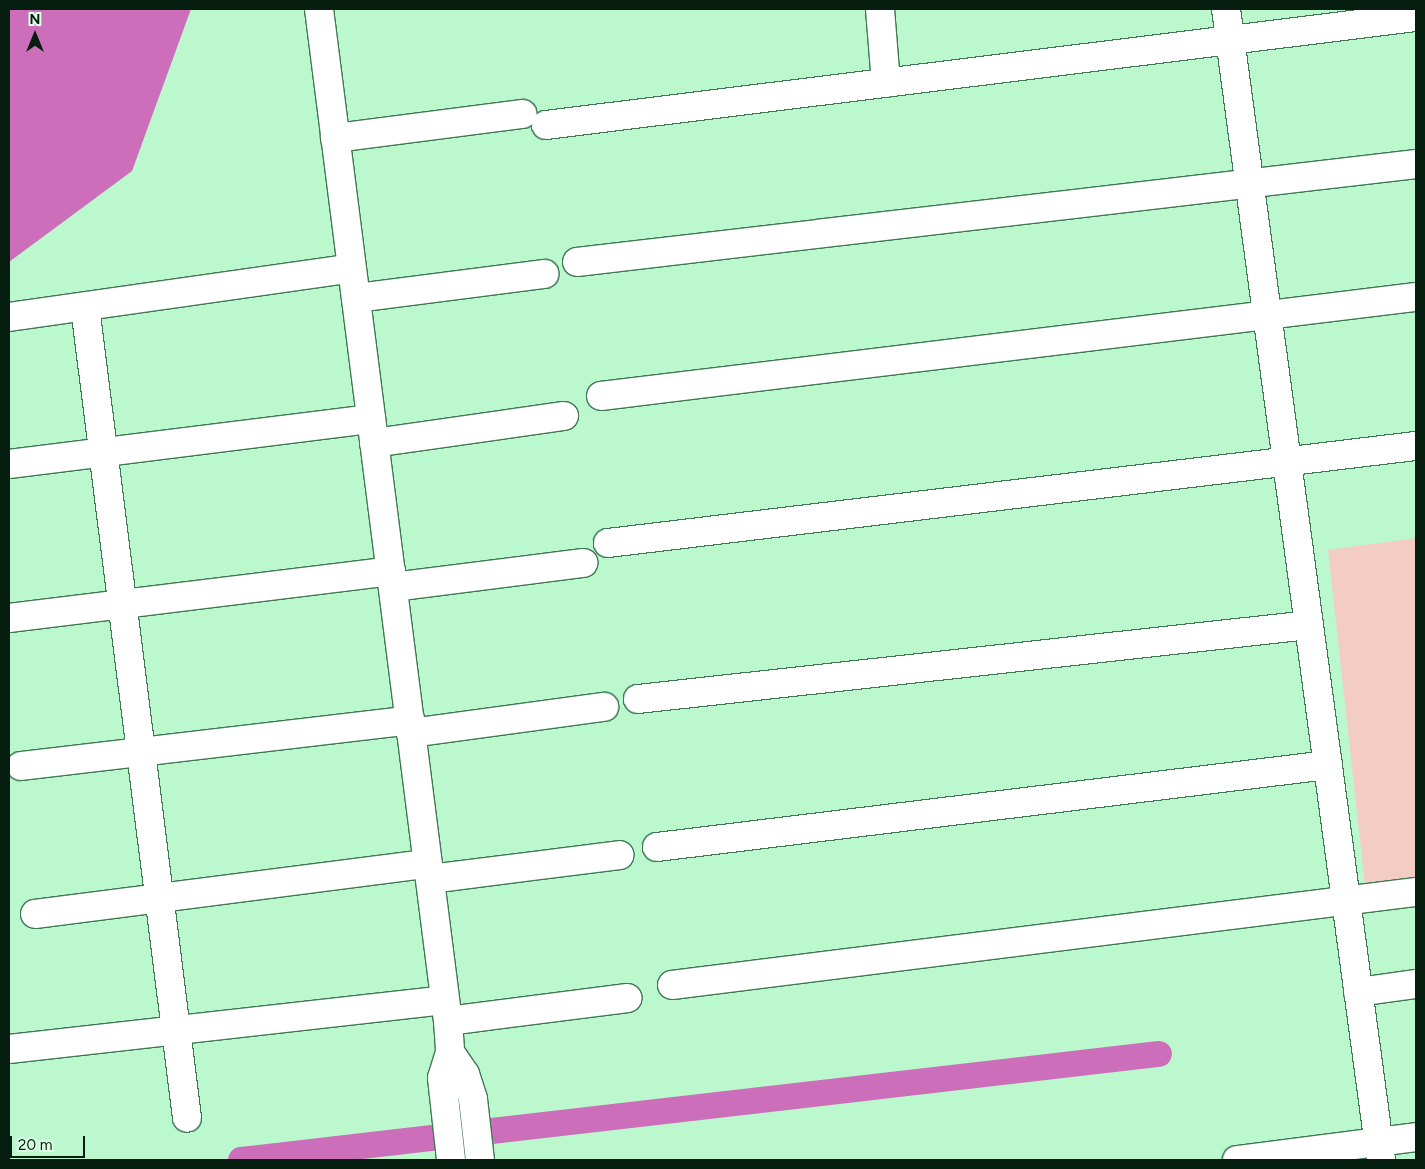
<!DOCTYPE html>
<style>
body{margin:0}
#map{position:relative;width:1425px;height:1169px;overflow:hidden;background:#bbf8ce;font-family:Figtree,sans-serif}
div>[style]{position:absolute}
.green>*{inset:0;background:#f3cdc4}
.water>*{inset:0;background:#cd6ebb}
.canal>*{height:26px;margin:-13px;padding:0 13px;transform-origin:13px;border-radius:13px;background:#cd6ebb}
.roads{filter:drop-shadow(1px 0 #3e7753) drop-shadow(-1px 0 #3e7753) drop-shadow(0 1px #3e7753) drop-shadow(0 -1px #3e7753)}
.minor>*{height:28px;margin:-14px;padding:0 14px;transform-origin:14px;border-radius:14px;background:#fff}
span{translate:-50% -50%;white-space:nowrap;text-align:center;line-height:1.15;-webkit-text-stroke:5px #dbfee5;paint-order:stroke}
.frame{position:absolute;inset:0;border:10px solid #061e10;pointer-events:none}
.north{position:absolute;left:10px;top:10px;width:50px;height:50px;-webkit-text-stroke:4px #dbfee5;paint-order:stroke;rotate:0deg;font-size:14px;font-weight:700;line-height:20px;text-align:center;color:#061e10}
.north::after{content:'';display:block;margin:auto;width:18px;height:22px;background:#061e10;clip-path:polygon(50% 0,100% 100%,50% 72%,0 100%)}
.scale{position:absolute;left:10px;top:1136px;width:75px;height:22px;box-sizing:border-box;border:2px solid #061e10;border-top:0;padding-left:6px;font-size:15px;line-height:18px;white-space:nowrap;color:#061e10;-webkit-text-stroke:4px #dbfee5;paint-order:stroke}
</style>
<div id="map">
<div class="green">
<i style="clip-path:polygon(1416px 538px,1416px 878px,1365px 886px,1328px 550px)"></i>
</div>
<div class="water">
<i style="clip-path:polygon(9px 9px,191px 9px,132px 171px,9px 262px)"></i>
</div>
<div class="canal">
<i style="left:241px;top:1160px;width:924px;rotate:-6.59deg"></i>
</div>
<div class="roads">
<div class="minor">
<i style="left:319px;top:9px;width:1020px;rotate:82.74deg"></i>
<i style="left:448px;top:1021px;width:31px;rotate:86deg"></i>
<i style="left:450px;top:1052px;width:27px;rotate:107deg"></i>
<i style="left:442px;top:1078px;width:82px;rotate:83.7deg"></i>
<i style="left:880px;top:9px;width:74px;rotate:85.4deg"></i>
<i style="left:1226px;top:9px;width:1161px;rotate:82.33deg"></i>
<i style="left:546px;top:125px;width:877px;rotate:-7.08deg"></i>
<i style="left:335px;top:138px;width:189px;rotate:-7.3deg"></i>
<i style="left:577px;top:262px;width:845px;rotate:-6.66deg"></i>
<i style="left:356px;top:298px;width:190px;rotate:-7.3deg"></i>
<i style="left:85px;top:307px;width:817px;rotate:82.83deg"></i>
<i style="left:9px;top:317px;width:346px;rotate:-8.1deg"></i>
<i style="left:601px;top:396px;width:821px;rotate:-6.93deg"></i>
<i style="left:374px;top:443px;width:192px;rotate:-8.1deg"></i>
<i style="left:9px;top:464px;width:365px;rotate:-7.1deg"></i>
<i style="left:608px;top:543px;width:814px;rotate:-6.85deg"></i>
<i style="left:393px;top:587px;width:192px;rotate:-7.2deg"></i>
<i style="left:9px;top:618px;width:385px;rotate:-7deg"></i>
<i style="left:638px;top:699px;width:675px;rotate:-6.29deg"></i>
<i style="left:411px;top:733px;width:195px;rotate:-7.7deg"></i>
<i style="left:21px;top:766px;width:392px;rotate:-6.7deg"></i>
<i style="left:657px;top:847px;width:676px;rotate:-6.97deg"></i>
<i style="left:430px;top:879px;width:191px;rotate:-7.2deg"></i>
<i style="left:35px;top:914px;width:396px;rotate:-7.3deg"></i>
<i style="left:672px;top:985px;width:750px;rotate:-7.13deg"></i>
<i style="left:1358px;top:992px;width:59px;rotate:-7.9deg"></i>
<i style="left:448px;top:1021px;width:181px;rotate:-7.3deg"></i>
<i style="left:9px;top:1049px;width:438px;rotate:-6.4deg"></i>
<i style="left:450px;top:1052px;width:27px;rotate:56deg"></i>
<i style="left:465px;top:1074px;width:26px;rotate:72deg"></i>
<i style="left:473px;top:1099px;width:61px;rotate:83.5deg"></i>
<i style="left:1237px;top:1160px;width:180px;rotate:-7.3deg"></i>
</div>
</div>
<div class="frame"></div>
<div class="north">N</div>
<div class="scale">20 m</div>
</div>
